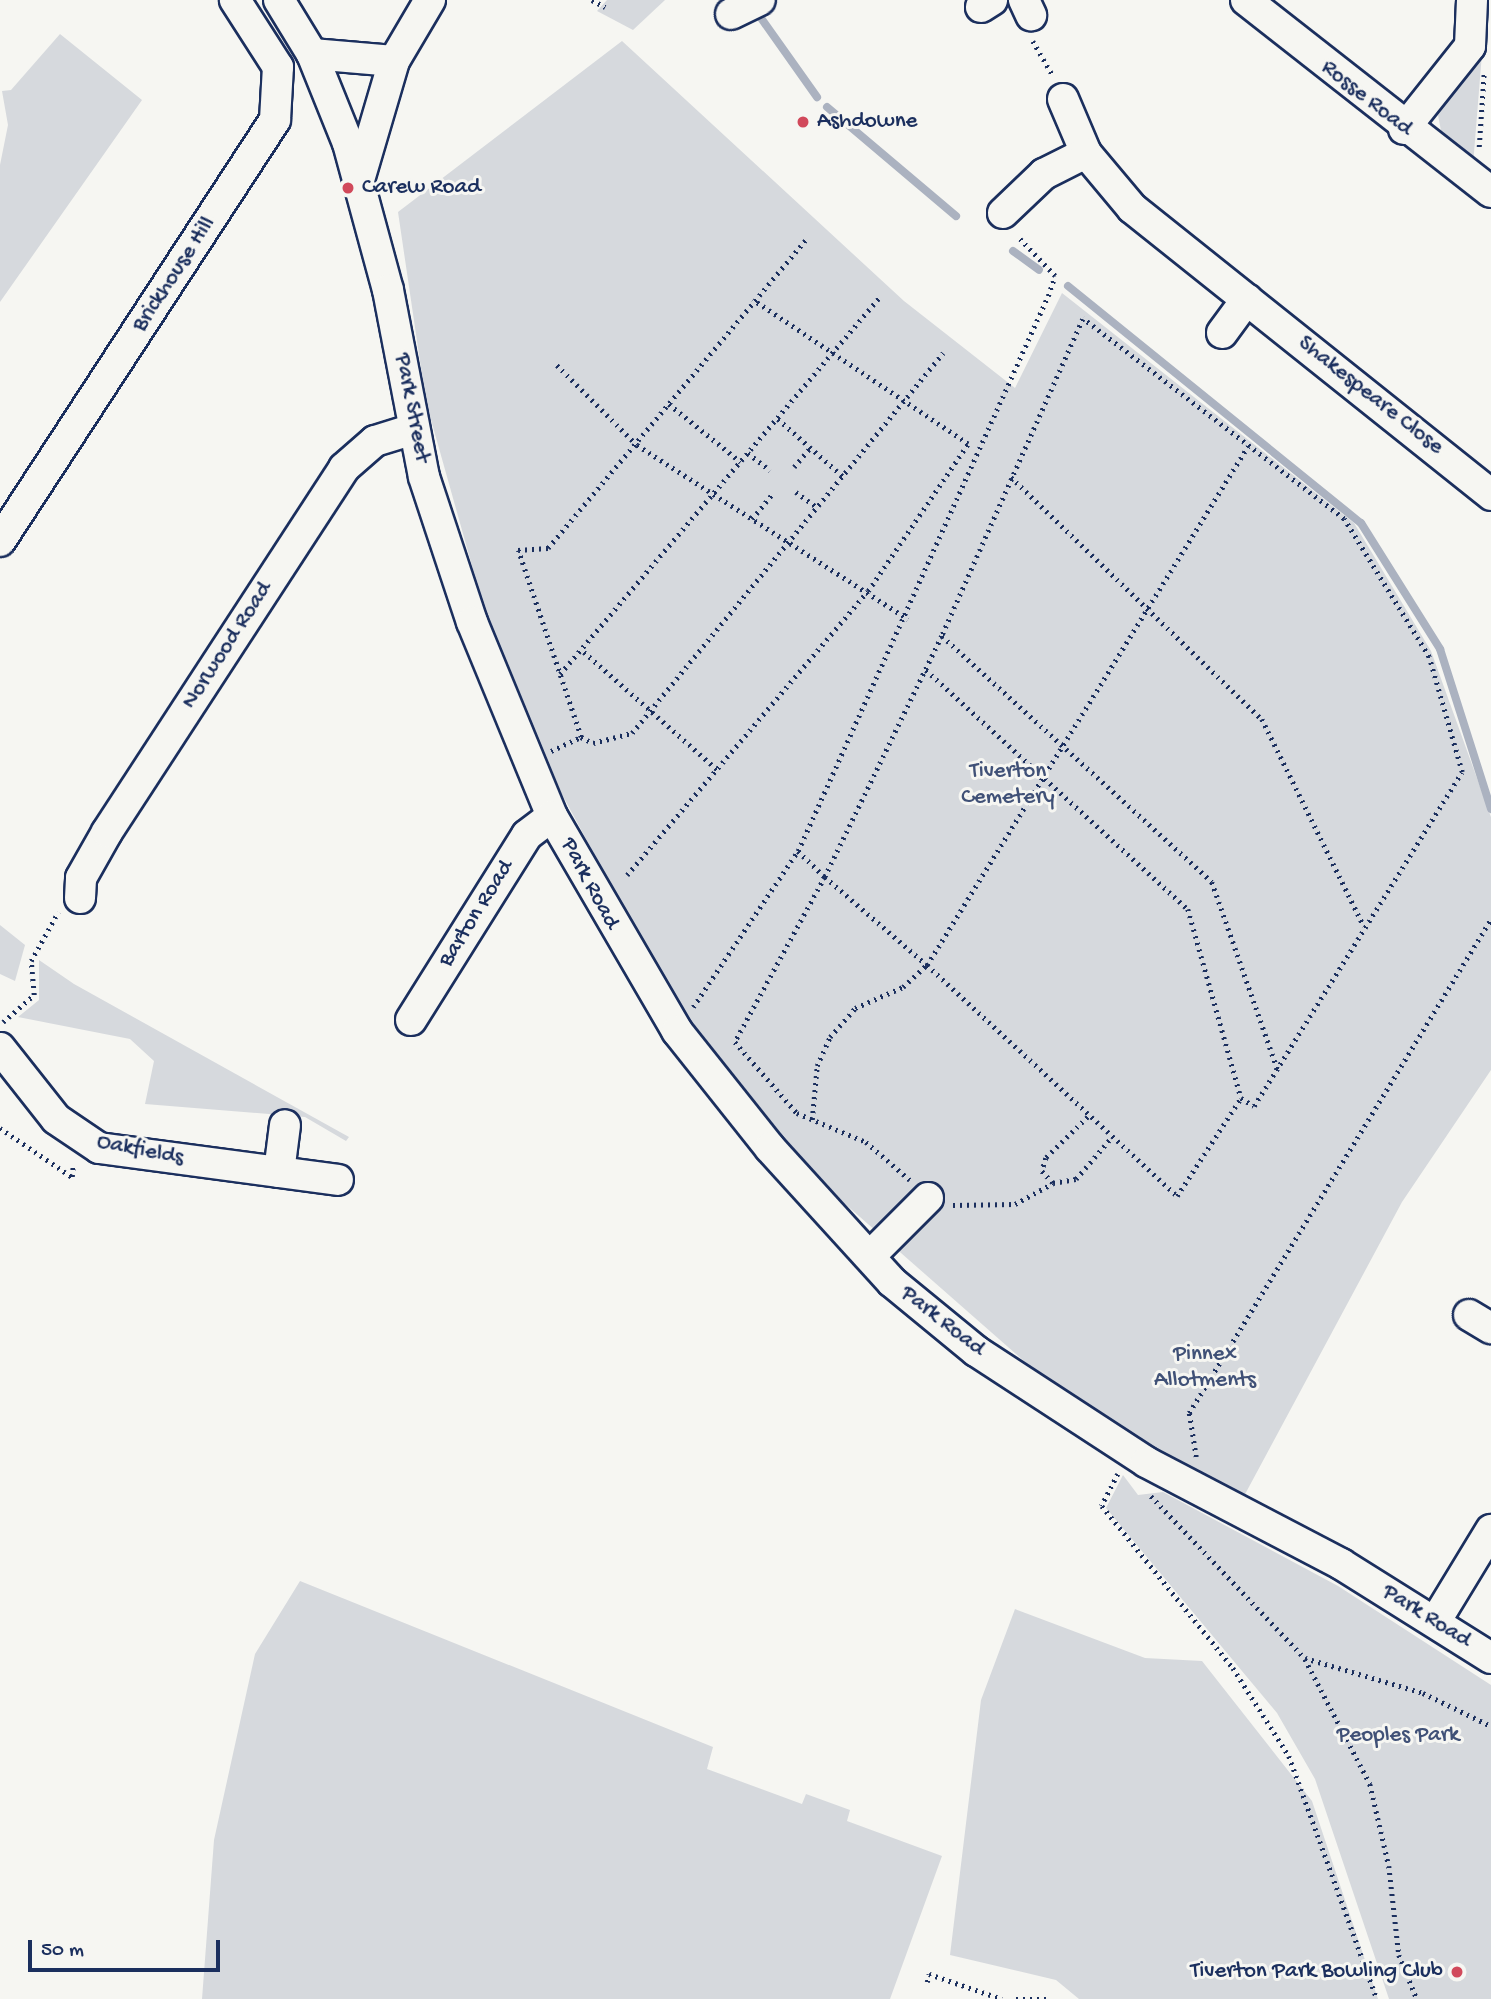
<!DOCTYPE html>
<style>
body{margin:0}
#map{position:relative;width:1491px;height:1999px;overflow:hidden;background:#f6f6f2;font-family:"Gochi Hand",sans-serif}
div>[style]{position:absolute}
.green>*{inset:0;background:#d6d9dd}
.stream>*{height:8px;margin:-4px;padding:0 4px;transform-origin:4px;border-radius:4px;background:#abb2c0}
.path>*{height:4.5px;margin-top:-2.25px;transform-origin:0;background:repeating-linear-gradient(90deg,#1b2f5e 0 2px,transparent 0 7px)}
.roads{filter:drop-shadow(2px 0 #1b2f5e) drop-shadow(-2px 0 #1b2f5e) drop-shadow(0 2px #1b2f5e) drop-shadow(0 -2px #1b2f5e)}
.minor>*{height:30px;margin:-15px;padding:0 15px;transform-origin:15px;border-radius:15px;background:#f6f6f2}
.dots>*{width:19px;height:19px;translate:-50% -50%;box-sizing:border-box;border:4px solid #f6f6f2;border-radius:50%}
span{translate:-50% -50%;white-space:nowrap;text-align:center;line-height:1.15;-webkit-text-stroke:6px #f6f6f2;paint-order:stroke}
.street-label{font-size:23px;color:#1b2f5e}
.poi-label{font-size:23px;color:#1b2f5e}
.left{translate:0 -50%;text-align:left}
.right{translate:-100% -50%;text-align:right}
.park-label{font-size:23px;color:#405177}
.scale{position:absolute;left:28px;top:1940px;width:192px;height:32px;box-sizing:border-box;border:4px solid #1b2f5e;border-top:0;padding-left:9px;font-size:21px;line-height:24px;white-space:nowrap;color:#1b2f5e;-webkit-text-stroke:5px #f6f6f2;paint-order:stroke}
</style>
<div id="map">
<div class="green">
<i style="clip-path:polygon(607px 0,665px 0,633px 30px,597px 11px)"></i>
<i style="clip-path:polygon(60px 34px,142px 100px,0 302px,0 165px,8px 125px,2px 91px,11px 90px)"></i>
<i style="clip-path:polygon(622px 41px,904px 301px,1015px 388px,1062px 293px,1354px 523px,1431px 651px,1491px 817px,1491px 1070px,1402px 1202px,1243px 1498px,1073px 1404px,819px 1181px,673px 1000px,551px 774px,485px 612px,426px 402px,398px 212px)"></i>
<i style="clip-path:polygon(1483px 41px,1473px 165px,1442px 136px,1438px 115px)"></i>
<i style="clip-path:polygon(0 925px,25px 945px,15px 981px,0 974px)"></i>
<i style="clip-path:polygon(39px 960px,74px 984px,349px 1137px,346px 1141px,305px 1117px,145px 1104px,154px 1061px,130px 1039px,18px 1017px,39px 1000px)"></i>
<i style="clip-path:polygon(1123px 1475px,1138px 1495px,1163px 1492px,1338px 1586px,1491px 1685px,1491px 1999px,1389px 1999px,1315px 1779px,1277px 1713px,1106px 1508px)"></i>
<i style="clip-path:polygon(300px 1581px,713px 1747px,707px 1769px,802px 1804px,806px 1794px,850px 1810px,847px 1821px,942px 1856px,890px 1999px,202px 1999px,214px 1840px,255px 1654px)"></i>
<i style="clip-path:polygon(1015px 1609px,1145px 1658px,1202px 1661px,1312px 1801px,1378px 1999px,1079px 1999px,1056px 1980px,950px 1955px,981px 1700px)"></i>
</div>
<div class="stream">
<i style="left:761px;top:18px;width:97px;rotate:54.7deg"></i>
<i style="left:827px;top:107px;width:169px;rotate:40.2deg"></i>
<i style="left:1013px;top:251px;width:32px;rotate:36deg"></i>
<i style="left:1068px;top:286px;width:377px;rotate:39deg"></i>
<i style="left:1361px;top:523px;width:149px;rotate:57.9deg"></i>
<i style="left:1440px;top:649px;width:168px;rotate:72.3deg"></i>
</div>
<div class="path">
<i style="left:592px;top:0;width:15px;rotate:28deg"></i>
<i style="left:1033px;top:41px;width:39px;rotate:60deg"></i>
<i style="left:1479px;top:147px;width:75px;rotate:-86.2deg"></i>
<i style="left:557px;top:365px;width:113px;rotate:45deg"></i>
<i style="left:637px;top:445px;width:322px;rotate:32.7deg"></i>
<i style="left:669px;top:404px;width:92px;rotate:38.9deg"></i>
<i style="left:778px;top:419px;width:89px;rotate:41.4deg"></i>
<i style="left:748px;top:453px;width:28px;rotate:38deg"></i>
<i style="left:794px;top:467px;width:26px;rotate:-50deg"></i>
<i style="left:1011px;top:477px;width:349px;rotate:44deg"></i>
<i style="left:1262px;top:719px;width:231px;rotate:63.8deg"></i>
<i style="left:796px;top:492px;width:26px;rotate:36deg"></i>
<i style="left:752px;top:519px;width:32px;rotate:-51deg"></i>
<i style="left:942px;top:636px;width:365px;rotate:42.3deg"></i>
<i style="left:1212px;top:882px;width:199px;rotate:70.7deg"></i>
<i style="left:584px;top:652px;width:180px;rotate:41.4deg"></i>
<i style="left:926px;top:670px;width:355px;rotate:42.4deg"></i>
<i style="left:1188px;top:909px;width:196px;rotate:74.3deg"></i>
<i style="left:560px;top:674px;width:493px;rotate:-49.7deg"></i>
<i style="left:581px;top:737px;width:197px;rotate:-108.6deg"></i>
<i style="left:518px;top:550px;width:30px;rotate:-4deg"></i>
<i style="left:548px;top:548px;width:403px;rotate:-50.1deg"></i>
<i style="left:551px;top:751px;width:33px;rotate:-25deg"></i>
<i style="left:581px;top:737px;width:13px;rotate:27deg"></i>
<i style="left:593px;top:743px;width:40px;rotate:-14.4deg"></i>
<i style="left:632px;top:733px;width:491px;rotate:-50.7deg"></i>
<i style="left:798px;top:851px;width:37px;rotate:44deg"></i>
<i style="left:825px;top:877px;width:135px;rotate:40.8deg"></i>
<i style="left:927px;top:965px;width:340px;rotate:42.7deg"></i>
<i style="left:1177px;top:1196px;width:117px;rotate:-56.9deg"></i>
<i style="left:1241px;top:1098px;width:15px;rotate:32deg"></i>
<i style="left:1254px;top:1106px;width:393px;rotate:-58.1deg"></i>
<i style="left:1462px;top:772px;width:120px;rotate:-106deg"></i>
<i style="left:1429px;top:657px;width:162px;rotate:-121.6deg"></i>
<i style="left:1344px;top:519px;width:329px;rotate:-142.5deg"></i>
<i style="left:1083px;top:319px;width:347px;rotate:114deg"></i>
<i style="left:942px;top:636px;width:268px;rotate:115.9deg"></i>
<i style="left:825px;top:877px;width:188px;rotate:118.6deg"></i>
<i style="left:735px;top:1042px;width:94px;rotate:48.9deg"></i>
<i style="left:797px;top:1113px;width:75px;rotate:22.8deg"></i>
<i style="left:866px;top:1142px;width:58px;rotate:40.8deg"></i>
<i style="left:627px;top:875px;width:372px;rotate:-49.7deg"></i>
<i style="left:868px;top:591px;width:178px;rotate:-55.8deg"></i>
<i style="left:968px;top:444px;width:259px;rotate:-146.2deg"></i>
<i style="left:693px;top:1007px;width:188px;rotate:-56.1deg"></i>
<i style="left:798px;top:851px;width:609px;rotate:-65.75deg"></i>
<i style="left:1048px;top:296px;width:21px;rotate:-71deg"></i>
<i style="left:1055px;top:276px;width:55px;rotate:-133.5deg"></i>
<i style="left:3px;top:1022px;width:41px;rotate:-41.1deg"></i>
<i style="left:34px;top:995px;width:34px;rotate:-95deg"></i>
<i style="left:31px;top:961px;width:56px;rotate:-61.1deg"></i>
<i style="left:1088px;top:1117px;width:59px;rotate:135.7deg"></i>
<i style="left:1046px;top:1158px;width:14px;rotate:107deg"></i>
<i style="left:1042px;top:1171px;width:16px;rotate:47deg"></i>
<i style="left:1053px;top:1183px;width:23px;rotate:-10deg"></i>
<i style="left:1076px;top:1179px;width:54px;rotate:-49.5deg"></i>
<i style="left:812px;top:1120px;width:54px;rotate:-84.7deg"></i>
<i style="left:817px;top:1066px;width:32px;rotate:-66deg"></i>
<i style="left:830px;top:1037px;width:38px;rotate:-49deg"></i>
<i style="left:855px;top:1008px;width:52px;rotate:-23.6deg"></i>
<i style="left:903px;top:987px;width:33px;rotate:-43deg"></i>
<i style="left:927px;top:965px;width:610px;rotate:-58.26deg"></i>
<i style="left:0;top:1128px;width:87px;rotate:34.2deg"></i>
<i style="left:72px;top:1177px;width:11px;rotate:-85deg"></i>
<i style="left:953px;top:1205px;width:62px;rotate:-0.9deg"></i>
<i style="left:1015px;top:1204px;width:43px;rotate:-28.9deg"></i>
<i style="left:1196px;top:1457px;width:45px;rotate:-99deg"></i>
<i style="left:1189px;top:1413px;width:579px;rotate:-58.56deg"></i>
<i style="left:1118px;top:1474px;width:36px;rotate:117deg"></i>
<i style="left:1102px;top:1506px;width:208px;rotate:51deg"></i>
<i style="left:1233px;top:1668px;width:104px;rotate:57.5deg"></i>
<i style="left:1289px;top:1756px;width:258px;rotate:70.1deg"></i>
<i style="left:1151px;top:1496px;width:224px;rotate:46.5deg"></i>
<i style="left:1305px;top:1658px;width:123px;rotate:16.5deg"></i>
<i style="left:1423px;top:1693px;width:76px;rotate:25.9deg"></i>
<i style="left:1305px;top:1659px;width:141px;rotate:62.5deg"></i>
<i style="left:1370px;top:1784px;width:84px;rotate:77deg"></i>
<i style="left:1389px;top:1866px;width:90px;rotate:83.6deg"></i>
<i style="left:1399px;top:1955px;width:48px;rotate:67.8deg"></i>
<i style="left:927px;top:1982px;width:8px;rotate:-76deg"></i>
<i style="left:929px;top:1974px;width:77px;rotate:18.9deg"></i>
<i style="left:1016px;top:1999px;width:34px"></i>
</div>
<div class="roads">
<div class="minor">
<i style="left:279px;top:0;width:63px;rotate:58.6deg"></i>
<i style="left:312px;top:54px;width:96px;rotate:68deg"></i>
<i style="left:348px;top:143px;width:152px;rotate:74.8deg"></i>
<i style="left:388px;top:290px;width:190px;rotate:79.1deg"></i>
<i style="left:424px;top:477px;width:153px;rotate:71.7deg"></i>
<i style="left:472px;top:622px;width:210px;rotate:67.6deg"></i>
<i style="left:552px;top:816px;width:249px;rotate:59.8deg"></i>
<i style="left:677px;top:1031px;width:149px;rotate:51.5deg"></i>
<i style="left:770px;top:1148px;width:181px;rotate:47.7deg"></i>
<i style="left:892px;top:1282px;width:109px;rotate:39.4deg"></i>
<i style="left:976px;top:1351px;width:203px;rotate:33.1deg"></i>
<i style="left:1146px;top:1462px;width:220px;rotate:27.6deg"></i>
<i style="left:1341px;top:1564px;width:177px;rotate:32.1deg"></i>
<i style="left:1024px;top:0;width:17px;rotate:65deg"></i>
<i style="left:1246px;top:0;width:311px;rotate:38.1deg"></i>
<i style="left:981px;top:7px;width:13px;rotate:-32deg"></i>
<i style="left:731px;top:14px;width:32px;rotate:-26deg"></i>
<i style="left:312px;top:54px;width:82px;rotate:4.9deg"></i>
<i style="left:394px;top:61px;width:71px;rotate:-59.5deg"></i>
<i style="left:1063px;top:99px;width:59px;rotate:66.9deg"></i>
<i style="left:1404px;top:129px;width:106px;rotate:-51.5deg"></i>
<i style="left:1470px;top:46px;width:46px;rotate:-87.5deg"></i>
<i style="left:359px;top:180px;width:124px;rotate:-73.6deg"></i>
<i style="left:1003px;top:213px;width:57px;rotate:-43.6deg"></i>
<i style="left:1044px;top:174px;width:47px;rotate:-26.6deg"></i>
<i style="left:1086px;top:153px;width:72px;rotate:50.1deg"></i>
<i style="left:1132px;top:208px;width:460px;rotate:38.6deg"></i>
<i style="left:1222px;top:333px;width:42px;rotate:-53.7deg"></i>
<i style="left:0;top:541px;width:503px;rotate:-56.85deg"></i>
<i style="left:275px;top:120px;width:53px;rotate:-86.8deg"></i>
<i style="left:278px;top:67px;width:80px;rotate:-122.7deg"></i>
<i style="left:80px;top:898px;width:20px;rotate:-87deg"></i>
<i style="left:81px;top:878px;width:53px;rotate:-60.5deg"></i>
<i style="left:107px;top:832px;width:434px;rotate:-56.9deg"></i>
<i style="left:344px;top:468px;width:41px;rotate:-41.1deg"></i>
<i style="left:375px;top:441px;width:41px;rotate:-17.1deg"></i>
<i style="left:411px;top:1020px;width:218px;rotate:-57.9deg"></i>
<i style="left:527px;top:835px;width:31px;rotate:-37deg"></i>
<i style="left:0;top:1048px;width:90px;rotate:51.7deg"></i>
<i style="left:56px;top:1119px;width:52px;rotate:34deg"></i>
<i style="left:99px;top:1148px;width:241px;rotate:7.6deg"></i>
<i style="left:279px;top:1172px;width:47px;rotate:-82.7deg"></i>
<i style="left:870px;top:1256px;width:82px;rotate:-45deg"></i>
<i style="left:1469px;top:1315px;width:26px;rotate:31deg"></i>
<i style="left:1435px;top:1622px;width:108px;rotate:-58.7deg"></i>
</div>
</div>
<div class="dots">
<i style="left:803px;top:122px;background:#d1495b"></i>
<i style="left:348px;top:188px;background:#d1495b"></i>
<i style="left:1457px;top:1972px;background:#d1495b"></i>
</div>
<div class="street-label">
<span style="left:1366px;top:99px;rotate:38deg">Rosse Road</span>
<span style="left:175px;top:275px;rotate:-57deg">Brickhouse Hill</span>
<span style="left:1370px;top:396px;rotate:38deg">Shakespeare Close</span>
<span style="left:411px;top:408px;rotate:79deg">Park Street</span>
<span style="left:228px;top:646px;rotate:-57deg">Norwood Road</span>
<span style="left:589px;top:884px;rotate:62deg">Park Road</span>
<span style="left:477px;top:914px;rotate:-58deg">Barton Road</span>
<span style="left:140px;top:1151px;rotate:11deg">Oakfields</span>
<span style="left:942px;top:1322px;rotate:38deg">Park Road</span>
<span style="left:1426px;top:1617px;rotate:32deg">Park Road</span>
</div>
<div class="poi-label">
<span class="left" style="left:817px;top:122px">Ashdowne</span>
<span class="left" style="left:362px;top:188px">Carew Road</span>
<span class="right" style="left:1443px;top:1972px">Tiverton Park Bowling Club</span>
</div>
<div class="park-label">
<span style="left:1008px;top:785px">Tiverton<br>Cemetery</span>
<span style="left:1205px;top:1368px">Pinnex<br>Allotments</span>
<span style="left:1398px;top:1736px">Peoples Park</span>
</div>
<div class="scale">50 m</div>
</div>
